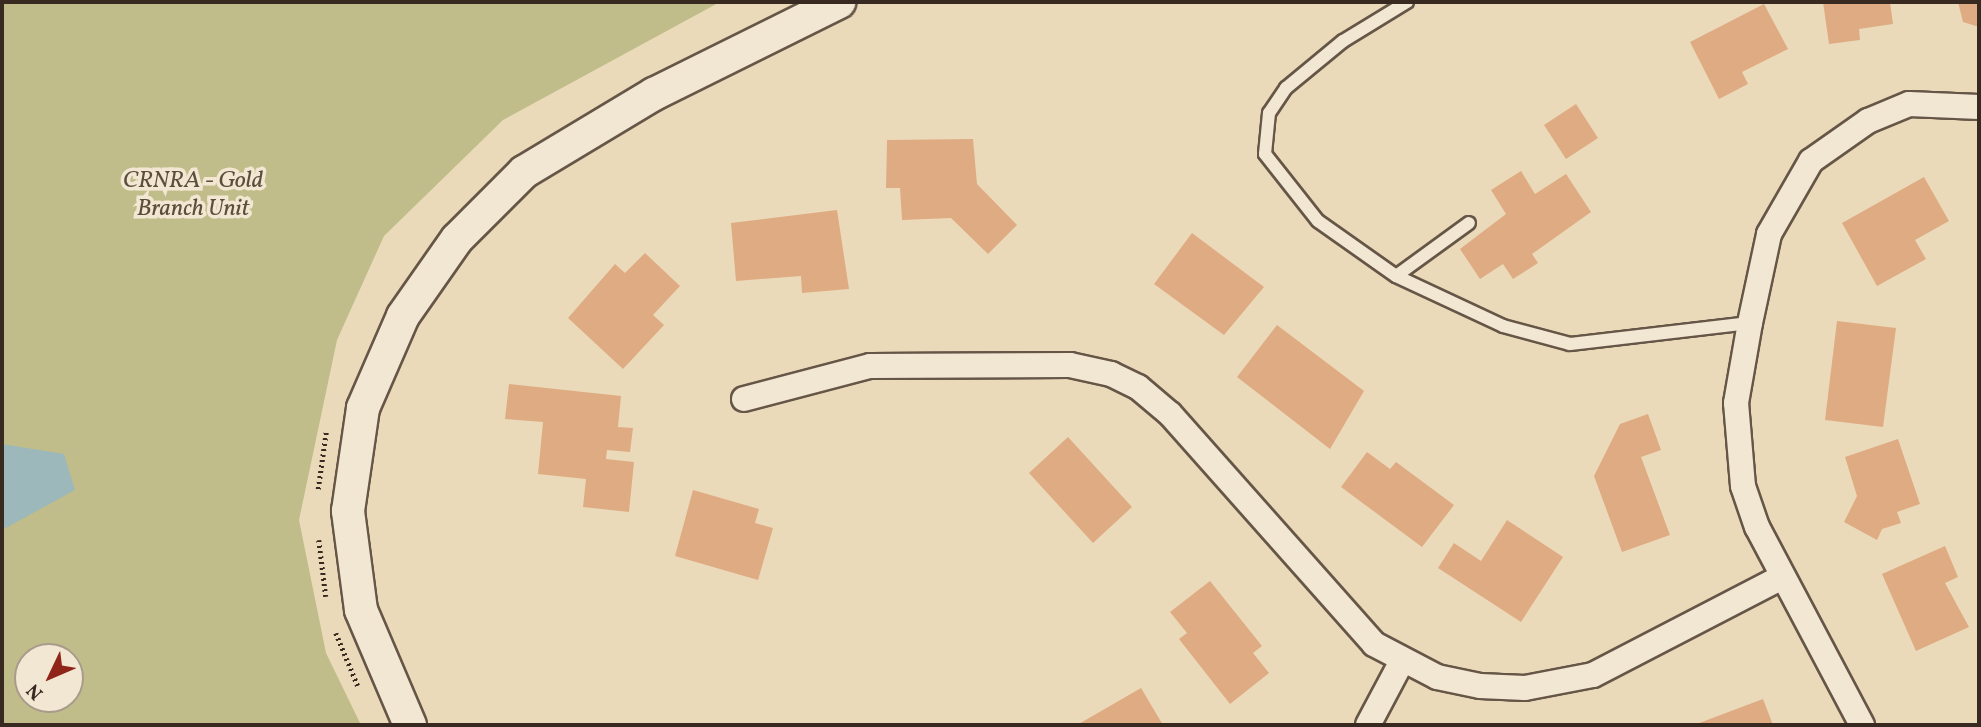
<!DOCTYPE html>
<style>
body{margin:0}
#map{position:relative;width:1981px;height:727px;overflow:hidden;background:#ebdab9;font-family:Vollkorn,serif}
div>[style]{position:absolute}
.green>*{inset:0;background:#c0bd8a}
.water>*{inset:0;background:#9db8ba}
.building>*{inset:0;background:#dfab83}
.path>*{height:4.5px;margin-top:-2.25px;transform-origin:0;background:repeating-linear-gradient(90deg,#392a21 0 2px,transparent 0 5.5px)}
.roads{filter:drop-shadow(2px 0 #665647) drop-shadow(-2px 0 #665647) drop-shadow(0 2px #665647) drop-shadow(0 -2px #665647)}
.service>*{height:12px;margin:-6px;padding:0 6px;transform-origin:6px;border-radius:6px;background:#f2e7d2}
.minor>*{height:24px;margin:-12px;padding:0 12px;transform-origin:12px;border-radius:12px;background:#f2e7d2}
.tertiary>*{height:32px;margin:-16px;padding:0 16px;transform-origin:16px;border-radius:16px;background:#f2e7d2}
span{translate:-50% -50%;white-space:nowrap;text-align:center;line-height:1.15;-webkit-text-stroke:7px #f2e7d2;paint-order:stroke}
.park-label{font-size:24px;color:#5b4f3b;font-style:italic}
.frame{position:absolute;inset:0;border:4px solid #392a21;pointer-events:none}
.north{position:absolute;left:14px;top:643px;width:70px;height:70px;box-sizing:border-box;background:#f2e7d2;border:2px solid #a89b8b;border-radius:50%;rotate:226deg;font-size:19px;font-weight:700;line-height:28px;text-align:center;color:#392a21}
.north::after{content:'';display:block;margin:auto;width:24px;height:32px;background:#8f2418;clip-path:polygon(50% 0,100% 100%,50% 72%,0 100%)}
</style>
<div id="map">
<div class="green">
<i style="clip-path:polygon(evenodd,2px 2px,720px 2px,503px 120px,384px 236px,337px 340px,299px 520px,326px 653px,361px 725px,2px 725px,2px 2px,28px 657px,70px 657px,70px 699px,28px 699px,28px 657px)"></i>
</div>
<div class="water">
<i style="clip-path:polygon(2px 444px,64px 454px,75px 490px,2px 530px)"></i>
</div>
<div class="building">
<i style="clip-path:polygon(1823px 2px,1890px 2px,1893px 24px,1859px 29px,1860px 40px,1829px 44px)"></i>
<i style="clip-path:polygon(1958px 2px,1979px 2px,1979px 27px,1963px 22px)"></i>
<i style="clip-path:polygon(1764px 4px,1788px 49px,1742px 72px,1748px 84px,1719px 99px,1690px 42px)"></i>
<i style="clip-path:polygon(1576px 104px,1598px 138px,1566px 159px,1544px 125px)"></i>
<i style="clip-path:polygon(973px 139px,977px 184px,1017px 225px,988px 254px,951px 218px,902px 220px,900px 188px,886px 188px,887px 140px)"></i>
<i style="clip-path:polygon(1521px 171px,1535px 194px,1566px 174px,1591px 212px,1532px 254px,1538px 263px,1513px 279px,1503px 264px,1480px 279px,1460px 249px,1506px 214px,1491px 190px)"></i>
<i style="clip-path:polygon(1924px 177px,1949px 221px,1915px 240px,1926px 259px,1877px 286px,1842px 223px)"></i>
<i style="clip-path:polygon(837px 210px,849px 289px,802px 293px,801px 276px,736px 281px,731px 223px)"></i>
<i style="clip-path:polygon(1192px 233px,1264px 287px,1224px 335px,1154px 284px)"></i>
<i style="clip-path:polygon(645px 253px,680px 286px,653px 315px,664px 325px,623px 369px,568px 318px,615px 264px,625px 273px)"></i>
<i style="clip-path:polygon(1837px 321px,1896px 328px,1883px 427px,1825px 420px)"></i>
<i style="clip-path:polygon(1277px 325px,1364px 391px,1330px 449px,1237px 377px)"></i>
<i style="clip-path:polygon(509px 384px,621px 396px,618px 427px,633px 428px,630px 452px,607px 450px,606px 459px,634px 462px,629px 512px,583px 507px,586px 479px,538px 474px,543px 422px,505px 419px)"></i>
<i style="clip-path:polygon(1648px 414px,1661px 450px,1641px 457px,1670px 535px,1622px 552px,1594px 476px,1620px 424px)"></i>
<i style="clip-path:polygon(1068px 437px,1132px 507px,1093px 543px,1029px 473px)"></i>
<i style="clip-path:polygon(1898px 439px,1920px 504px,1897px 512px,1901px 523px,1882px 529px,1877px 540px,1844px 522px,1857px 496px,1845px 457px)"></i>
<i style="clip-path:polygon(1367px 452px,1390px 469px,1396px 462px,1454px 505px,1422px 547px,1341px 487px)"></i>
<i style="clip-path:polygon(693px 490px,759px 509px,755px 523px,773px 528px,758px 580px,675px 556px)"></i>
<i style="clip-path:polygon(1507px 520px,1563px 557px,1521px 622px,1438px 568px,1454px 543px,1481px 561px)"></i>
<i style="clip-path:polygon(1945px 546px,1958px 577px,1945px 583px,1969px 627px,1916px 651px,1882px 574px)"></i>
<i style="clip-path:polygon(1210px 581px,1262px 646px,1253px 653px,1269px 673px,1230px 704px,1179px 639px,1187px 633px,1170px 612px)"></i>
<i style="clip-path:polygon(1141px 688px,1163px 725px,1077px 725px)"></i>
<i style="clip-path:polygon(1763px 699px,1773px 725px,1694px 725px)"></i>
</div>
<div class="path">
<i style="left:318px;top:489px;width:58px;rotate:-82deg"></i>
<i style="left:319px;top:540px;width:57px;rotate:83deg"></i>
<i style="left:336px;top:633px;width:57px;rotate:67.5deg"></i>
</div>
<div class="roads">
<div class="service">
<i style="left:1407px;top:2px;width:75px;rotate:148.6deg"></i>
<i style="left:1343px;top:41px;width:74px;rotate:140.5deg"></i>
<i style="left:1286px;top:88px;width:30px;rotate:124deg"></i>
<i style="left:1269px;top:113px;width:41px;rotate:95.6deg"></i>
<i style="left:1265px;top:154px;width:85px;rotate:51.7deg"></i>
<i style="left:1318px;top:221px;width:95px;rotate:35.2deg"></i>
<i style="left:1396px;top:276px;width:90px;rotate:-36deg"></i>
<i style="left:1396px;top:276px;width:118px;rotate:25deg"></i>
<i style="left:1503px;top:326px;width:69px;rotate:15deg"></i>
<i style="left:1570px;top:344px;width:181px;rotate:-6.7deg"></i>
</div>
<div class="minor">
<i style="left:744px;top:399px;width:130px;rotate:-14.7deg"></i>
<i style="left:870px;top:366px;width:200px;rotate:-0.3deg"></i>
<i style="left:1070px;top:365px;width:42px;rotate:12.4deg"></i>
<i style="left:1111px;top:374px;width:30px;rotate:26deg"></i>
<i style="left:1138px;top:387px;width:42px;rotate:40.2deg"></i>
<i style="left:1170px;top:414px;width:307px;rotate:48.4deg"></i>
<i style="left:1374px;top:644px;width:71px;rotate:27.6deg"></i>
<i style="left:1437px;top:677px;width:44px;rotate:11.8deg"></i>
<i style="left:1480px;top:686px;width:45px;rotate:2.5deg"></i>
<i style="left:1525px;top:688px;width:69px;rotate:-10.8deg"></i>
<i style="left:1593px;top:675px;width:213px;rotate:-27.4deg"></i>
<i style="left:1368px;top:725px;width:72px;rotate:-62deg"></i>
<i style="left:1862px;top:725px;width:224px;rotate:-117.9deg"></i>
<i style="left:1757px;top:527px;width:43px;rotate:-108.9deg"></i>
<i style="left:1743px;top:486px;width:83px;rotate:-94.8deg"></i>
<i style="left:1736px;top:403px;width:81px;rotate:-80.1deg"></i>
<i style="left:1750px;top:323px;width:91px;rotate:-77.9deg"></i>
<i style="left:1769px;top:234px;width:84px;rotate:-60.1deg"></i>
<i style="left:1811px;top:161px;width:70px;rotate:-35.1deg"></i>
<i style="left:1868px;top:121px;width:44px;rotate:-22.5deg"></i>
<i style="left:1909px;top:104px;width:70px;rotate:2.5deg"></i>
</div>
<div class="tertiary">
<i style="left:410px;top:725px;width:125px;rotate:-113.1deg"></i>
<i style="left:361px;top:610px;width:100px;rotate:-97.5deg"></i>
<i style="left:348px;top:511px;width:104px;rotate:-81.7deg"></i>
<i style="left:363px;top:408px;width:100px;rotate:-66.5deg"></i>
<i style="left:403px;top:316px;width:94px;rotate:-55deg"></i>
<i style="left:457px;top:239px;width:95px;rotate:-45deg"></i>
<i style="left:524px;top:172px;width:152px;rotate:-31deg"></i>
<i style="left:654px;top:94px;width:207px;rotate:-26.4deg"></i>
</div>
</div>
<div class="park-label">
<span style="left:193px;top:196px">CRNRA - Gold<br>Branch Unit</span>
</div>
<div class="frame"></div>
<div class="north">N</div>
</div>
